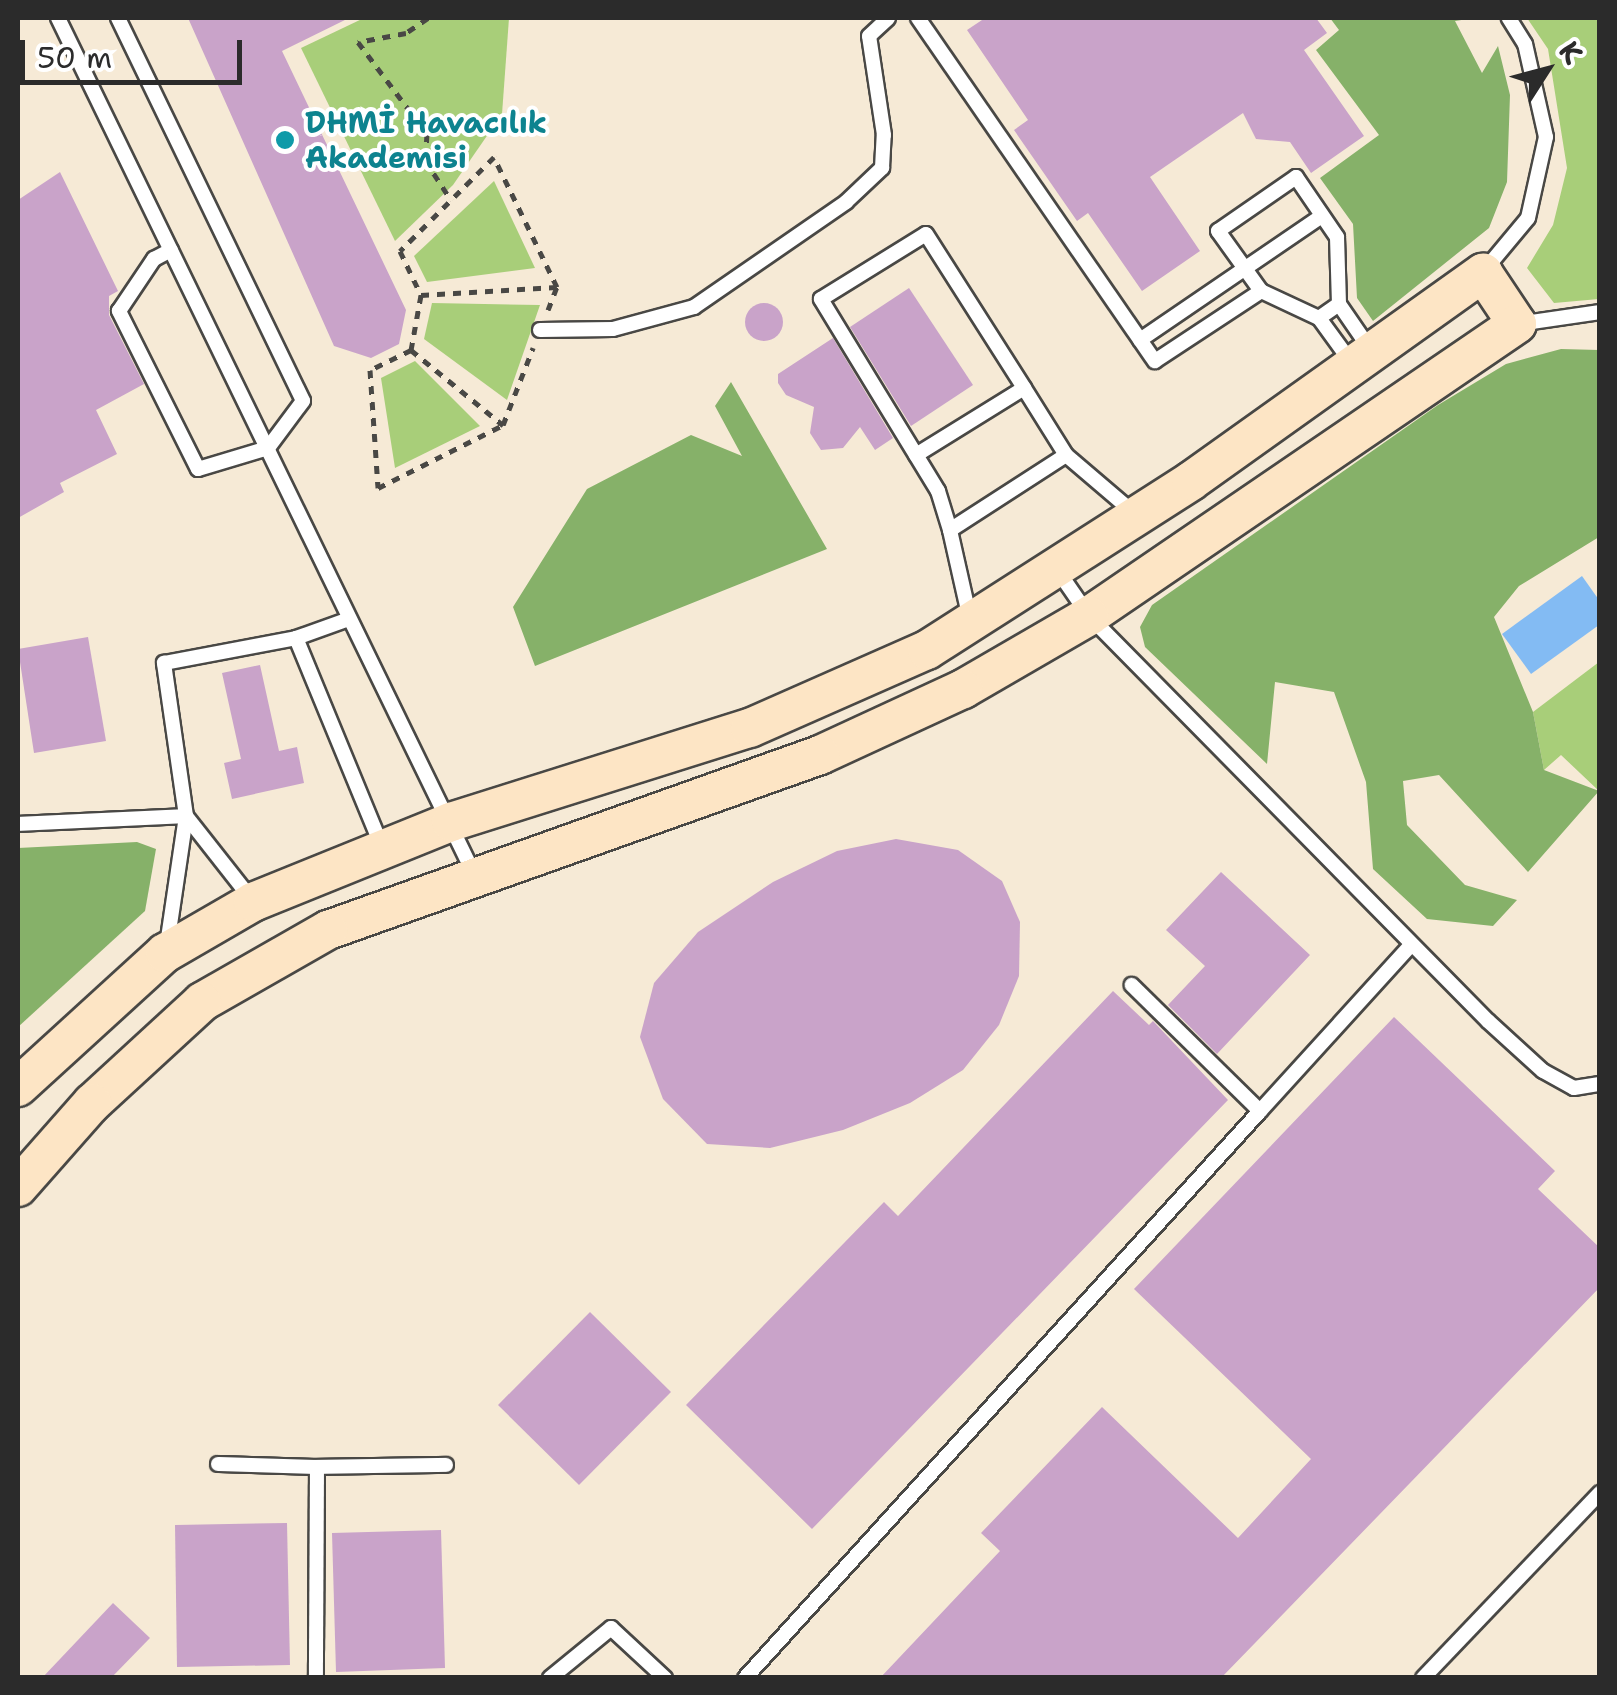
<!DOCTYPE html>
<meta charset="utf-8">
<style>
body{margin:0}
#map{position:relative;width:1617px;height:1695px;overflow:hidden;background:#f6ead6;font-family:"Shantell Sans",sans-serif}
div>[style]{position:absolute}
.green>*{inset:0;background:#a8ce79}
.forest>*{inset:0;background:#86b169}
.water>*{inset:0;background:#83bbf3}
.building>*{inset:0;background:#c9a3c9}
.round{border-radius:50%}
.path>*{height:5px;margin-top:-2.5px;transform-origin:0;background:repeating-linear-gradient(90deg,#494845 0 8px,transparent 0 16px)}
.roads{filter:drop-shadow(2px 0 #494845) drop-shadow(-2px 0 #494845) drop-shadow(0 2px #494845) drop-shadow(0 -2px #494845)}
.lane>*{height:14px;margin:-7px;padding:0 7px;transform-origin:7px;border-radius:7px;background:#fff}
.secondary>*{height:38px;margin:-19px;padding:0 19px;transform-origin:19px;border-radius:19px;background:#fde5c5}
.dots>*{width:28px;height:28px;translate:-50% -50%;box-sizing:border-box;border:5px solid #fff;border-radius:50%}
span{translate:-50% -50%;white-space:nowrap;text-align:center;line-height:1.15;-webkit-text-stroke:8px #fff;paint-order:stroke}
.culture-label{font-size:30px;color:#0d838f;font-weight:700}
.left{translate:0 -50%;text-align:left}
.frame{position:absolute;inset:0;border:20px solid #2b2b2b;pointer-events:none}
.north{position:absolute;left:1497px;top:20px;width:100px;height:100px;-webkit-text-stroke:8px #fff;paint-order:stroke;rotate:54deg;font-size:28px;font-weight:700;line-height:40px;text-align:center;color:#2b2b2b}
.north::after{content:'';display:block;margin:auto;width:35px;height:45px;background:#2b2b2b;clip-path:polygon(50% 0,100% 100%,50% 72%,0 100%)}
.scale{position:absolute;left:20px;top:40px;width:222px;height:45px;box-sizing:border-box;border:5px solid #2b2b2b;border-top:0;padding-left:12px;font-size:30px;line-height:35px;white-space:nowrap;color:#2b2b2b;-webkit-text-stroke:8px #fff;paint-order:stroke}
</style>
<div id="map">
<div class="green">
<i style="clip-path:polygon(364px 18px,509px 18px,502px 114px,453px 185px,395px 241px,301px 48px)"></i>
<i style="clip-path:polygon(1527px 18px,1599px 18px,1599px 299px,1554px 303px,1527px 268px,1553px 225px,1567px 168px,1548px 49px)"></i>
<i style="clip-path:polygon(494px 181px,535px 268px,427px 282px,414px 256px)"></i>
<i style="clip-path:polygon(432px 303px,540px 305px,507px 400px,424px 339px)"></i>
<i style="clip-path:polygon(415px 361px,480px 426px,395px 468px,381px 378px)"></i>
<i style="clip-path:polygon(1599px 662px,1599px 791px,1561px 755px,1544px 770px,1533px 712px)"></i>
</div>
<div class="forest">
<i style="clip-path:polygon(1330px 18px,1475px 18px,1455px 21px,1482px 73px,1498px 46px,1510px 95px,1507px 182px,1489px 228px,1373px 321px,1357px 298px,1353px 224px,1320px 178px,1379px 135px,1316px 50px,1339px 30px)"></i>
<i style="clip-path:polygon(1561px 349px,1599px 350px,1599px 537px,1519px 586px,1494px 617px,1533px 712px,1544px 770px,1599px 791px,1528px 872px,1439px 775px,1403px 781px,1407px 825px,1465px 885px,1517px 900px,1493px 926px,1427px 919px,1373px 869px,1366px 782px,1334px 692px,1275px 682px,1267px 764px,1145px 647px,1140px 627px,1152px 605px,1438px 405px,1506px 364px)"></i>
<i style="clip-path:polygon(731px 382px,827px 549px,535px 666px,513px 607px,587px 489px,691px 435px,742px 456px,715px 406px)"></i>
<i style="clip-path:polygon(137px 842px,156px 849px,145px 911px,18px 1027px,18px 848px)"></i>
</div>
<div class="water">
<i style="clip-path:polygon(1582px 576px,1599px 600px,1599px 625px,1531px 674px,1502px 634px)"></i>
</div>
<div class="building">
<i style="clip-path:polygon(188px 18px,349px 18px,282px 51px,406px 310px,399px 344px,371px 358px,334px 346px)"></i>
<i style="clip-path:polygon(985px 18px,1316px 18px,1327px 33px,1304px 50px,1364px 136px,1311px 173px,1290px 142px,1256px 139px,1243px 113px,1150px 177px,1200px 251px,1142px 291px,1088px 213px,1077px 221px,1014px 130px,1028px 120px,967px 30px)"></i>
<i style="clip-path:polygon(60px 172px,118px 291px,109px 296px,109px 315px,144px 384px,96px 410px,117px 454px,60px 483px,64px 492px,18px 518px,18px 200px)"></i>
<i style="clip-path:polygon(909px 288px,973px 385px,911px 426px,850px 327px)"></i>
<i class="round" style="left:745px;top:303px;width:38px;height:38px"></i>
<i style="clip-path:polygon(833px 338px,893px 438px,875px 450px,860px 427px,843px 448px,821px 450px,810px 433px,814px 407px,786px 395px,778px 383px,778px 374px)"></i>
<i style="clip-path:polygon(88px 637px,106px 741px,34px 753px,18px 649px)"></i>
<i style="clip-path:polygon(260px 665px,279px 751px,297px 747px,304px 783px,232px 799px,224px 763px,241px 759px,222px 673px)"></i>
<i style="clip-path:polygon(896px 839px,958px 850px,1002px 881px,1020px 922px,1019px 976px,999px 1025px,963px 1070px,910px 1103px,843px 1130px,770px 1148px,707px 1144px,663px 1099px,640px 1037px,654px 983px,698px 932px,773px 882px,837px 851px)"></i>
<i style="clip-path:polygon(1221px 872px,1310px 955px,1217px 1054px,1168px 1005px,1205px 966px,1166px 930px)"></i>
<i style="clip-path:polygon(1113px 991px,1149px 1025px,1153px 1021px,1228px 1100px,812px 1529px,686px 1405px,884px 1202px,898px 1216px)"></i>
<i style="clip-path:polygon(1394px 1017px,1555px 1171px,1538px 1189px,1600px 1248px,1600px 1287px,1221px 1678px,880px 1678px,1000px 1551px,981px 1533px,1102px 1407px,1238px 1538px,1311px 1459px,1134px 1289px)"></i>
<i style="clip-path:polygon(590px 1312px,671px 1392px,579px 1485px,498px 1405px)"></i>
<i style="clip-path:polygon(287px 1523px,290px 1665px,177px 1667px,175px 1525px)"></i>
<i style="clip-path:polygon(441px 1530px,445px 1668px,336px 1672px,332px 1533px)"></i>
<i style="clip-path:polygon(113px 1603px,150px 1638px,111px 1678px,42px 1678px)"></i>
</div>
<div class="path">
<i style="left:428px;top:18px;width:27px;rotate:146deg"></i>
<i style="left:406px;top:33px;width:49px;rotate:169.4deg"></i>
<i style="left:358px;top:42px;width:115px;rotate:53.1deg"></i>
<i style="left:427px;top:134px;width:26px;rotate:94deg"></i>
<i style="left:425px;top:160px;width:48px;rotate:57deg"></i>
<i style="left:421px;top:295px;width:56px;rotate:100.3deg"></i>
<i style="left:411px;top:350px;width:119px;rotate:39.2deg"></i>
<i style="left:548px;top:310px;width:25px;rotate:-69deg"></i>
<i style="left:557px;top:287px;width:144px;rotate:-115.9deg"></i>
<i style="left:494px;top:157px;width:133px;rotate:135deg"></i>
<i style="left:400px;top:251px;width:49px;rotate:64.5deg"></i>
<i style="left:421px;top:295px;width:136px;rotate:-3.4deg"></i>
<i style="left:411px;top:350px;width:46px;rotate:154deg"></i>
<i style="left:370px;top:370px;width:118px;rotate:86.1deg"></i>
<i style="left:378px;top:488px;width:140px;rotate:-26.7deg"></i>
<i style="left:503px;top:425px;width:83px;rotate:-68.7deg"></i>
</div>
<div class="roads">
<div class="lane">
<i style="left:58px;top:18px;width:954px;rotate:64.08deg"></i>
<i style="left:118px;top:18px;width:425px;rotate:64.2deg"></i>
<i style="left:303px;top:401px;width:59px;rotate:126.7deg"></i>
<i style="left:268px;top:448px;width:73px;rotate:163.3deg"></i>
<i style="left:198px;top:469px;width:177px;rotate:-116.6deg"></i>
<i style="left:119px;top:311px;width:63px;rotate:-56.1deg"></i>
<i style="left:154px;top:259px;width:19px;rotate:-28deg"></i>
<i style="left:918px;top:18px;width:417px;rotate:55.4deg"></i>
<i style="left:1155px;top:361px;width:127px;rotate:-33.4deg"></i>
<i style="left:1261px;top:291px;width:64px;rotate:25deg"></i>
<i style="left:1483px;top:272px;width:70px;rotate:-50.2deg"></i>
<i style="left:1528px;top:218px;width:83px;rotate:-77.5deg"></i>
<i style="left:1546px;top:137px;width:95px;rotate:-102.7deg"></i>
<i style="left:1525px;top:44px;width:31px;rotate:-122deg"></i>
<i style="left:1261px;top:291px;width:74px;rotate:-125.6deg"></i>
<i style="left:1218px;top:231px;width:95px;rotate:-34.7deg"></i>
<i style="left:1296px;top:177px;width:73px;rotate:55.7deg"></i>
<i style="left:1337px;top:237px;width:67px;rotate:88.3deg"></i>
<i style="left:1339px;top:304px;width:58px;rotate:55.5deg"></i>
<i style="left:1339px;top:304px;width:24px;rotate:145deg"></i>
<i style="left:1319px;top:318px;width:54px;rotate:54deg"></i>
<i style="left:1518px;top:324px;width:83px;rotate:-8.3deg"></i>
<i style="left:540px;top:330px;width:73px;rotate:-0.8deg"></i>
<i style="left:613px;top:329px;width:84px;rotate:-15.2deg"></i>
<i style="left:694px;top:307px;width:185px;rotate:-34.6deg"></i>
<i style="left:846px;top:202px;width:50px;rotate:-43.4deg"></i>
<i style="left:882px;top:168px;width:33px;rotate:-87deg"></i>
<i style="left:884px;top:135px;width:100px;rotate:-98.6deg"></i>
<i style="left:869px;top:36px;width:26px;rotate:-43deg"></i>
<i style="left:1140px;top:340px;width:220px;rotate:-34.3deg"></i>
<i style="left:916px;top:455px;width:127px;rotate:-31.8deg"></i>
<i style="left:1024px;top:388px;width:79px;rotate:57.9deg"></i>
<i style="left:950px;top:530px;width:41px;rotate:-107.1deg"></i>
<i style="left:938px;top:491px;width:225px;rotate:-121.4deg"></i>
<i style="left:821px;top:299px;width:123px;rotate:-31.8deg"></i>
<i style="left:926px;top:234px;width:183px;rotate:57.5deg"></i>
<i style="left:1058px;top:571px;width:55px;rotate:55.4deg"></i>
<i style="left:1089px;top:616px;width:569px;rotate:45.43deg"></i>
<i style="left:1488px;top:1021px;width:74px;rotate:42.3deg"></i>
<i style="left:1543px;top:1071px;width:35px;rotate:29deg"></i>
<i style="left:1574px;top:1088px;width:26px;rotate:-9deg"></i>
<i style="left:349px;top:619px;width:56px;rotate:160.3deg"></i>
<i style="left:296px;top:638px;width:228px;rotate:67.6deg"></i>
<i style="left:970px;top:619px;width:91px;rotate:-102.7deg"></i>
<i style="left:950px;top:530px;width:138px;rotate:-32.9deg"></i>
<i style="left:1066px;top:455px;width:89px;rotate:40.5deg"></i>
<i style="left:18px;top:824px;width:168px;rotate:-2.7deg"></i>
<i style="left:186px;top:816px;width:155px;rotate:-98.2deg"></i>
<i style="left:164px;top:663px;width:134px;rotate:-10.7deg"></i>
<i style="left:167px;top:945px;width:130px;rotate:-81.6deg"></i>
<i style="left:186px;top:816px;width:108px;rotate:51.8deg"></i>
<i style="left:1260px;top:1111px;width:224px;rotate:-47.7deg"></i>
<i style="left:218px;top:1464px;width:99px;rotate:1.7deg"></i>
<i style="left:317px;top:1467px;width:211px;rotate:90.3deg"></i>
<i style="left:317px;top:1467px;width:129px;rotate:-0.9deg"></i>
<i style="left:550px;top:1678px;width:79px;rotate:-39.3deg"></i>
<i style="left:611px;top:1628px;width:74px;rotate:42.8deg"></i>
<i style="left:745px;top:1678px;width:766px;rotate:-47.75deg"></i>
<i style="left:1260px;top:1111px;width:180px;rotate:-135.5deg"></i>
<i style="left:1423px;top:1678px;width:256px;rotate:-46.3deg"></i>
</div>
<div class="secondary">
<i style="left:18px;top:1087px;width:199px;rotate:-42.4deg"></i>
<i style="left:165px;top:953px;width:102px;rotate:-30.1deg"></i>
<i style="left:253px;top:902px;width:214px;rotate:-22deg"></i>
<i style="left:451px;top:822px;width:313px;rotate:-17.5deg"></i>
<i style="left:750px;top:728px;width:193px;rotate:-23.8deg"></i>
<i style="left:927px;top:650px;width:313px;rotate:-32.6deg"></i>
<i style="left:1191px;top:481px;width:359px;rotate:-35.5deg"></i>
<i style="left:1483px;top:273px;width:61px;rotate:56.3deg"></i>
<i style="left:1517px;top:324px;width:518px;rotate:145.7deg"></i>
<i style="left:1089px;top:616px;width:146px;rotate:149.9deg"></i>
<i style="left:963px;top:689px;width:157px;rotate:155.2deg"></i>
<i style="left:820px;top:755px;width:522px;rotate:160.42deg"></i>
<i style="left:328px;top:930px;width:145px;rotate:150.3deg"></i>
<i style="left:202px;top:1002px;width:149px;rotate:137.4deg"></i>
<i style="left:92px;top:1103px;width:112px;rotate:131.4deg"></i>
</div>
</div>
<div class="dots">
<i style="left:285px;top:140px;background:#0f9aa8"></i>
</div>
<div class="culture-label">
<span class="left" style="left:305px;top:140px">DHMİ Havacılık<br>Akademisi</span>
</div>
<div class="frame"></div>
<div class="north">K</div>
<div class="scale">50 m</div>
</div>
